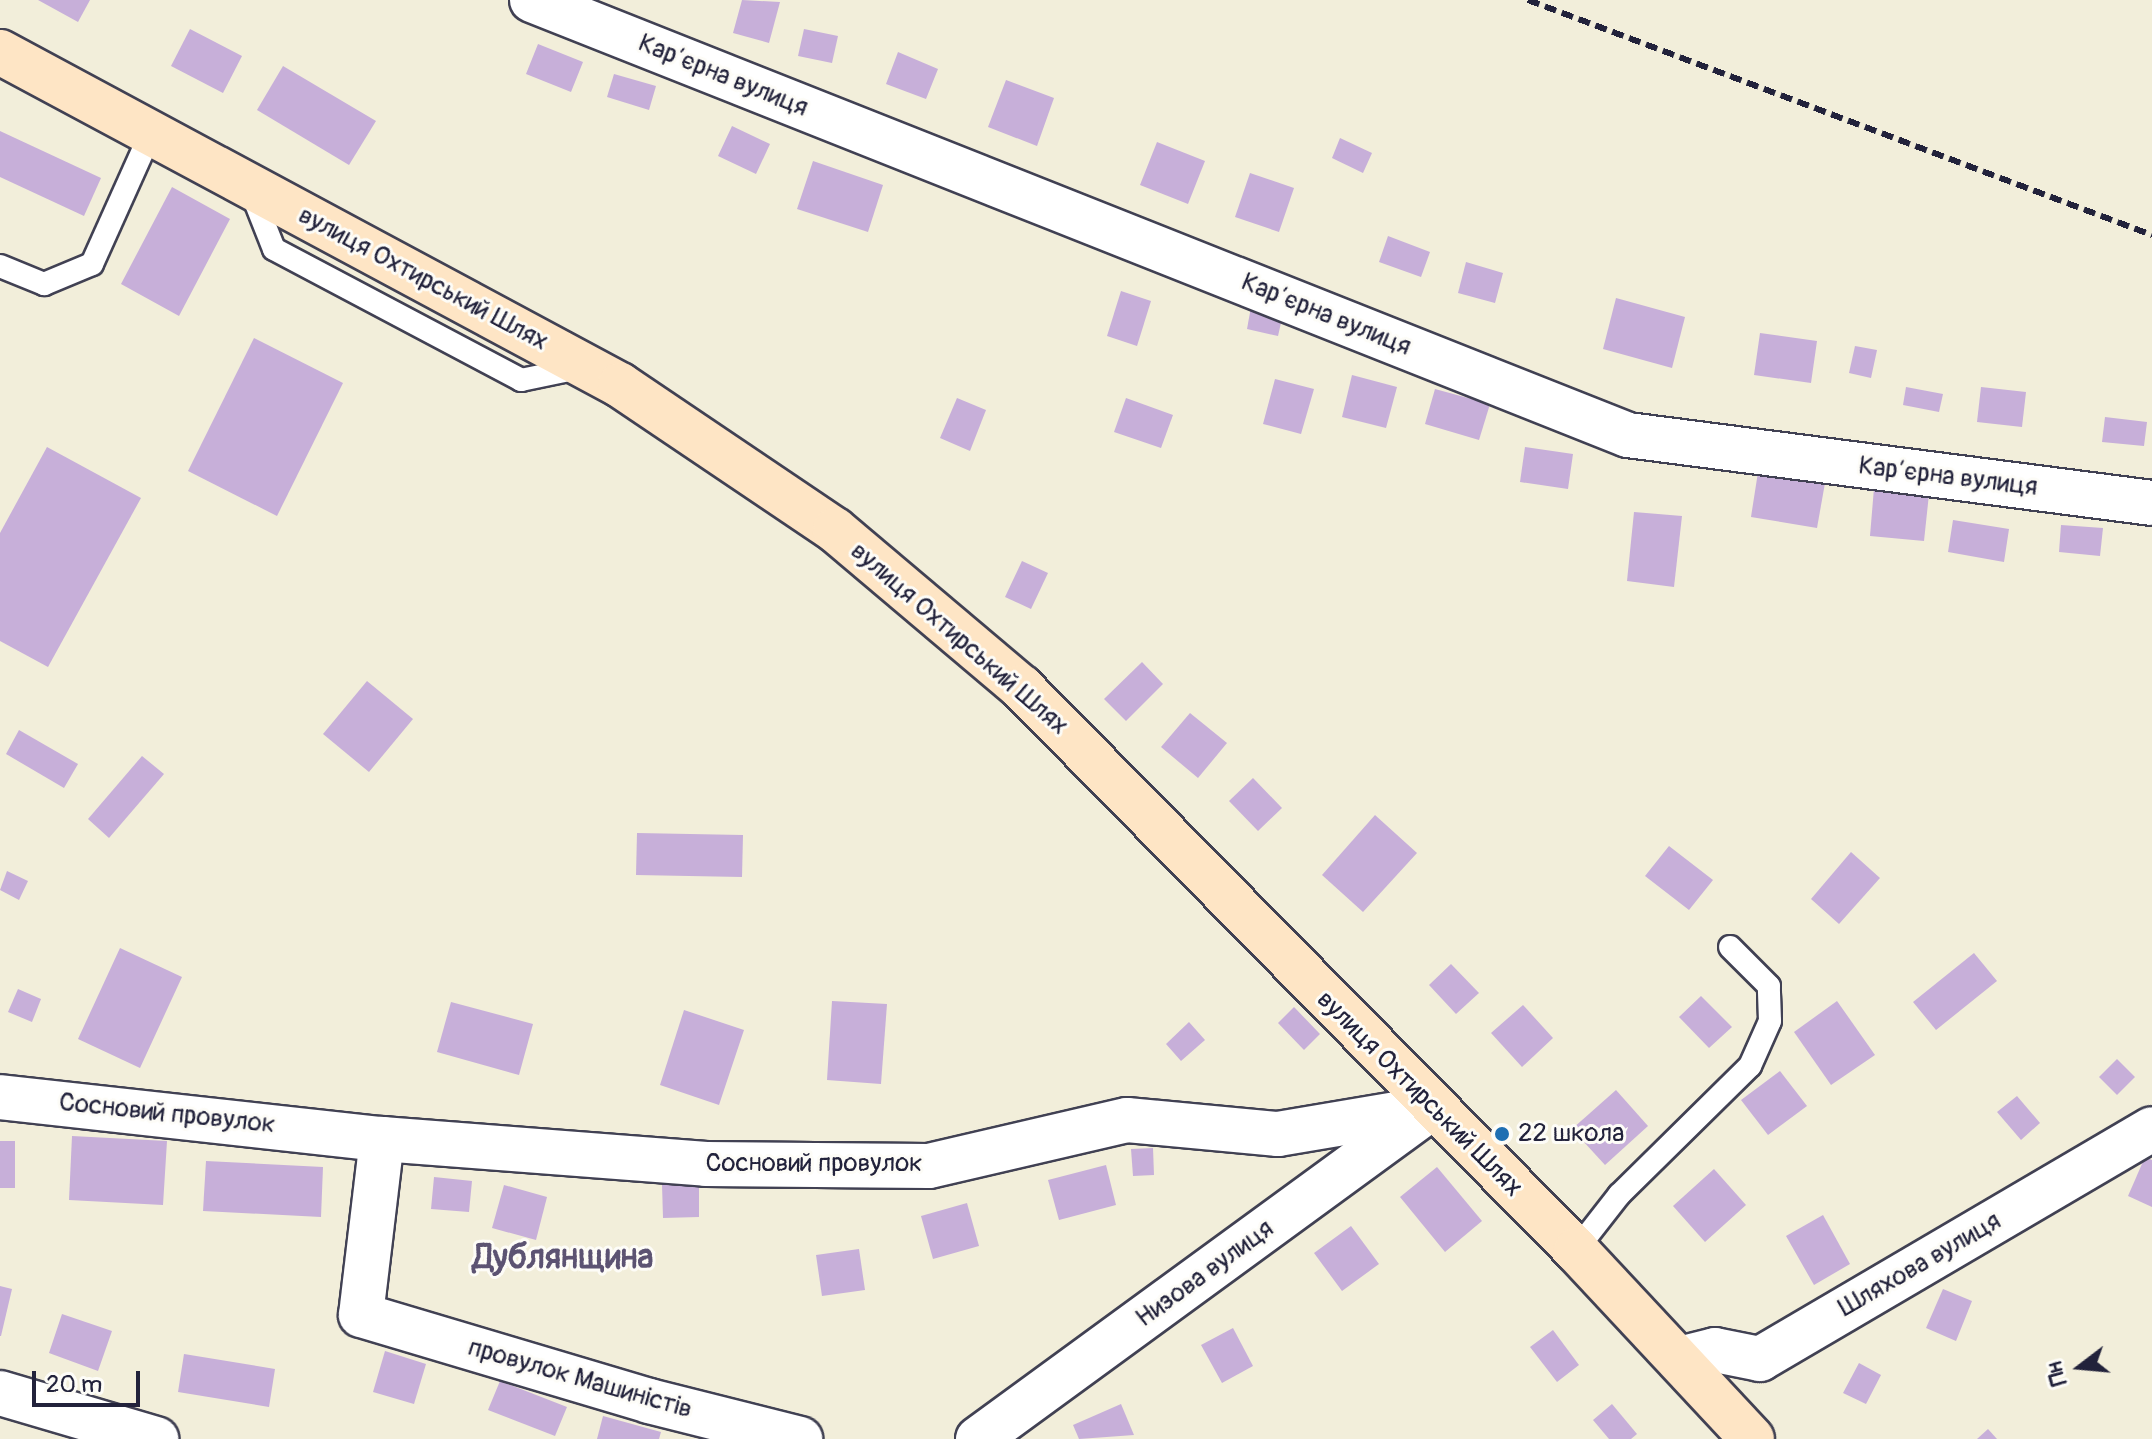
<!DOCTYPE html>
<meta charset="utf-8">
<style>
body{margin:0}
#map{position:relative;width:2152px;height:1439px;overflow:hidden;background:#f2eeda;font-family:Pangolin,sans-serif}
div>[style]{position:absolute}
.building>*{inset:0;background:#c7afd9}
.roads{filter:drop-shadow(2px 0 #414153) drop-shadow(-2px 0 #414153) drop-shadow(0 2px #414153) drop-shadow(0 -2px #414153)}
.lane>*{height:22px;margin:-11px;padding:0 11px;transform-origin:11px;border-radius:11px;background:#fff}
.street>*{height:44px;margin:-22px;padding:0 22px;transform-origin:22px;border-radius:22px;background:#fff}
.secondary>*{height:44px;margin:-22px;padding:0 22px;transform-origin:22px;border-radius:22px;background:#fee5c5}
.rail>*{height:6px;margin-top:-3px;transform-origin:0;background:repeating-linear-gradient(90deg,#22223b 0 12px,transparent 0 18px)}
.dots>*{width:22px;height:22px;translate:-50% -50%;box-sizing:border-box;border:4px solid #fdfcf7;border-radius:50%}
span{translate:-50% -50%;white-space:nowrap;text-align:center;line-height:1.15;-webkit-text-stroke:6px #fdfcf7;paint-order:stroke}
.street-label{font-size:26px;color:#22223b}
.poi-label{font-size:26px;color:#22223b}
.left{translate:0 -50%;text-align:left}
.district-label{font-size:34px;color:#5c5372;font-weight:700}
.north{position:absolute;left:2040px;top:1327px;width:80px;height:80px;-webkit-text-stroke:6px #fdfcf7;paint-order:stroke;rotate:254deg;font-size:22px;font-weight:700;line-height:32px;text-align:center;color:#22223b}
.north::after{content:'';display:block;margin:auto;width:28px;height:36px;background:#22223b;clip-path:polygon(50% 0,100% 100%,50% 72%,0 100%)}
.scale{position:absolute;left:32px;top:1371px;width:108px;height:36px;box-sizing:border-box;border:4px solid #22223b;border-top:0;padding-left:10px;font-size:24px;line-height:28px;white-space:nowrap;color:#22223b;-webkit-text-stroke:6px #fdfcf7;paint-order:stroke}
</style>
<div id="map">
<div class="building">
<i style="clip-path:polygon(38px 0,90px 0,78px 22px)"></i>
<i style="clip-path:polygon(742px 0,780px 2px,769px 43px,733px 33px)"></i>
<i style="clip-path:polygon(190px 29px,242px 56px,223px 93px,171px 66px)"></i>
<i style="clip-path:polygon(804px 29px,838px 36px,832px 63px,798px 56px)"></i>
<i style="clip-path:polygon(538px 44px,583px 62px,571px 92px,526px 74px)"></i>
<i style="clip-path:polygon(898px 52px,938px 69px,926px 99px,886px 84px)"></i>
<i style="clip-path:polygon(283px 66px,376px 121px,349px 165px,257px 110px)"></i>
<i style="clip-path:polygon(614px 74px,656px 86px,649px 110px,607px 97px)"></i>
<i style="clip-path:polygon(1006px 80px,1054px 98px,1037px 146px,988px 127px)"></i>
<i style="clip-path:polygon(732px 126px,770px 144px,756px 174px,718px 156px)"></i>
<i style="clip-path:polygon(0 131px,101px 178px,84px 216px,0 177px)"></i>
<i style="clip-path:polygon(1340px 138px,1372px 153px,1363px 173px,1332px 158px)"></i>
<i style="clip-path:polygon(1157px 142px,1205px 161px,1188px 204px,1140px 185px)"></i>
<i style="clip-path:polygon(813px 161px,883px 185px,868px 232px,797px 209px)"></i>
<i style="clip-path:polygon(1250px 173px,1294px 188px,1279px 232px,1235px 217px)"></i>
<i style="clip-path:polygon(172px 187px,230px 219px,179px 316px,121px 284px)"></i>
<i style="clip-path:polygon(1388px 236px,1430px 252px,1421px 277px,1379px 262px)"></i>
<i style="clip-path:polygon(1466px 262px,1503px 273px,1495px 303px,1458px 293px)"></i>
<i style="clip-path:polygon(1121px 291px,1151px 301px,1137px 346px,1107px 336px)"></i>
<i style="clip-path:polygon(1616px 298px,1685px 317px,1672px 368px,1603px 349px)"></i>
<i style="clip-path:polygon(1251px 307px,1283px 314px,1278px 336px,1247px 329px)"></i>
<i style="clip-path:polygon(1760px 333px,1817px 341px,1811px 383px,1754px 375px)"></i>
<i style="clip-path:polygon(254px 338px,343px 383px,277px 516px,188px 471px)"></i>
<i style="clip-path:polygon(1855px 346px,1877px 350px,1871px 378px,1849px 373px)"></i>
<i style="clip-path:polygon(1352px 375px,1397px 387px,1386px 428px,1342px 417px)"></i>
<i style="clip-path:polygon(1275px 379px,1314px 389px,1301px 434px,1263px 424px)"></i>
<i style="clip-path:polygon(1906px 387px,1943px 394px,1939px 412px,1903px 405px)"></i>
<i style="clip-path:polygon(1981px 387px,2026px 392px,2022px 427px,1977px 422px)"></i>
<i style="clip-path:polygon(1435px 389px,1490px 404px,1479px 440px,1425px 424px)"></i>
<i style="clip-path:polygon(957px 398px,986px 410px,970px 451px,940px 438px)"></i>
<i style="clip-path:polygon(1126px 398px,1173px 415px,1161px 448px,1114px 432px)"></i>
<i style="clip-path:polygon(2105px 417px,2147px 422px,2144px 446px,2102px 442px)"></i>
<i style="clip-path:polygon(47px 447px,141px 498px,48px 667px,0 641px,0 533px)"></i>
<i style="clip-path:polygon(1525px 447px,1573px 454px,1568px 489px,1520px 482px)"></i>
<i style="clip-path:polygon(1758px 472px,1825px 483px,1817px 528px,1751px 517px)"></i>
<i style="clip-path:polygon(1874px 488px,1929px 494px,1924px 541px,1870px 536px)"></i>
<i style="clip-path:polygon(1634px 512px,1682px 516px,1674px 587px,1627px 581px)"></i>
<i style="clip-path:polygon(1953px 520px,2009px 529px,2004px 562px,1948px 552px)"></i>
<i style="clip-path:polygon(2061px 525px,2103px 528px,2100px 556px,2059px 552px)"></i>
<i style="clip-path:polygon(1022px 561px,1048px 573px,1031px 609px,1005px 597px)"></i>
<i style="clip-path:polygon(1142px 662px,1163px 684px,1126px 721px,1104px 699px)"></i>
<i style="clip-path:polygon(367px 681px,413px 719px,369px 772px,323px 734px)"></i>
<i style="clip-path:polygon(1190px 713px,1227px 743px,1198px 778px,1161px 747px)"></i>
<i style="clip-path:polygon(19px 730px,78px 764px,64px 788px,6px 754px)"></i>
<i style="clip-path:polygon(142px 756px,164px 774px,109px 838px,88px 819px)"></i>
<i style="clip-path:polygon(1253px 778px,1282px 808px,1258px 831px,1229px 801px)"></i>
<i style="clip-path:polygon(1375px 815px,1417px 853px,1363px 912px,1322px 875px)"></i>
<i style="clip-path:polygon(637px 833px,743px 835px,742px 877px,636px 875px)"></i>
<i style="clip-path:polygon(1669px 846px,1713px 880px,1689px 910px,1645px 876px)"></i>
<i style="clip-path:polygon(1851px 852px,1880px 878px,1839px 924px,1811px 899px)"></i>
<i style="clip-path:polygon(7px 871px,28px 881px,19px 900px,0 890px)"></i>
<i style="clip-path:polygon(120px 948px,182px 977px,140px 1068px,78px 1039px)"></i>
<i style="clip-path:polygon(1974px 953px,1997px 981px,1936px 1030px,1913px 1002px)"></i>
<i style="clip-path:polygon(1451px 964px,1479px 993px,1456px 1014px,1429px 985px)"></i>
<i style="clip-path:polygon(18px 989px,41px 999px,32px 1022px,8px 1012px)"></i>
<i style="clip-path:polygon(1701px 996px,1732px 1027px,1709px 1048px,1679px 1017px)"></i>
<i style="clip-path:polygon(832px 1001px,887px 1004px,881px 1084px,827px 1080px)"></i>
<i style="clip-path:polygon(1837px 1001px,1875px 1055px,1831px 1085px,1794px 1032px)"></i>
<i style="clip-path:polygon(451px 1002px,533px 1024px,519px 1075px,437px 1052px)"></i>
<i style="clip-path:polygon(1523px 1005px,1553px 1038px,1522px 1067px,1491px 1033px)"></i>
<i style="clip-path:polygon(1294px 1007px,1320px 1034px,1304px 1050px,1278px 1023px)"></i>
<i style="clip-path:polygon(684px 1010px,744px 1030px,719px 1105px,660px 1085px)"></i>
<i style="clip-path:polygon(1189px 1022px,1205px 1040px,1181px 1061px,1166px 1044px)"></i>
<i style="clip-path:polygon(2117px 1059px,2135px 1077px,2117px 1095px,2099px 1077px)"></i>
<i style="clip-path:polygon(1780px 1071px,1807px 1106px,1768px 1135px,1741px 1100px)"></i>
<i style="clip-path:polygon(1616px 1090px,1648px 1126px,1605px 1165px,1572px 1129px)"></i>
<i style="clip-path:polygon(2017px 1096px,2040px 1123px,2021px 1140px,1997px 1112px)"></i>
<i style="clip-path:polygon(72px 1136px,167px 1141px,163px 1205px,69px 1200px)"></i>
<i style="clip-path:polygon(0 1141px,15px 1141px,15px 1188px,0 1188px)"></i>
<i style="clip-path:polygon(1153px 1148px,1154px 1175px,1133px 1176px,1131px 1149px)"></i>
<i style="clip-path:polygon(2145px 1157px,2152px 1160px,2152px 1207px,2128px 1196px)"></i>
<i style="clip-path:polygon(206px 1161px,323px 1167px,321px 1217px,203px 1211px)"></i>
<i style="clip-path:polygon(1106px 1165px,1116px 1205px,1059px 1220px,1048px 1180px)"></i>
<i style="clip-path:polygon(1437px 1167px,1482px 1221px,1445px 1252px,1400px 1197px)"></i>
<i style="clip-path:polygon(1714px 1169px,1746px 1205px,1705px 1242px,1673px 1206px)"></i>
<i style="clip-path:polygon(434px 1177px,472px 1181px,469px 1212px,431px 1209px)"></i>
<i style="clip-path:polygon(699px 1183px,699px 1217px,663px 1218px,662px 1184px)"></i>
<i style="clip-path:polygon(504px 1185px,547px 1197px,536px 1240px,492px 1228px)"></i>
<i style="clip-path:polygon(967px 1203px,979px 1246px,933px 1259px,921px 1216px)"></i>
<i style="clip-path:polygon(1823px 1215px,1850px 1264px,1814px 1285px,1786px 1236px)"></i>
<i style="clip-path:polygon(1351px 1226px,1379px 1264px,1342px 1291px,1314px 1253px)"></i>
<i style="clip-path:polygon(859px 1249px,865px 1290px,822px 1296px,816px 1255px)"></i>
<i style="clip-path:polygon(0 1286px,12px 1289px,1px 1336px,0 1336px)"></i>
<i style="clip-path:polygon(1943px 1289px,1972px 1301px,1956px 1341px,1926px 1328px)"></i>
<i style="clip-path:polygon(62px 1314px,112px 1331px,98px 1371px,49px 1353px)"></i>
<i style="clip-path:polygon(1233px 1328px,1253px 1366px,1222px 1383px,1201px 1345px)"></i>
<i style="clip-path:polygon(1553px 1330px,1579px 1365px,1557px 1382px,1530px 1347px)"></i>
<i style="clip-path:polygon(385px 1351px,426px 1364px,414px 1404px,373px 1392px)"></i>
<i style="clip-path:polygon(184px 1354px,275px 1369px,269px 1407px,178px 1392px)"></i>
<i style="clip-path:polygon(1859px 1363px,1881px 1375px,1866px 1404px,1843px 1393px)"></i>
<i style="clip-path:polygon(500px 1381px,567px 1407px,555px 1436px,488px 1410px)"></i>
<i style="clip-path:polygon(1121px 1404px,1134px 1435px,1079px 1439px,1073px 1425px)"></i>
<i style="clip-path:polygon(1612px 1404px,1637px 1434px,1631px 1439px,1609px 1439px,1593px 1420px)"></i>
<i style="clip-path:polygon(603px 1416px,661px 1432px,659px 1439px,597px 1439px)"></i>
<i style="clip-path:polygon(1988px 1429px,1997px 1439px,1977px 1439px)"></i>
</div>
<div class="roads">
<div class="lane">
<i style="left:251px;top:191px;width:62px;rotate:68.4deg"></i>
<i style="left:274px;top:249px;width:280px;rotate:27.9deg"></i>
<i style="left:521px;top:380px;width:59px;rotate:-11.7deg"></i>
<i style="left:0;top:266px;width:48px;rotate:22.2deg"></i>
<i style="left:44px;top:284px;width:52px;rotate:-22.6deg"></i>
<i style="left:92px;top:264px;width:144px;rotate:-65.8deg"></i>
<i style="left:1576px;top:1250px;width:70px;rotate:-52deg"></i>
<i style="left:1619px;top:1195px;width:184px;rotate:-44.6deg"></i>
<i style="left:1750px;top:1066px;width:49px;rotate:-66deg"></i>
<i style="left:1770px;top:1021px;width:35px;rotate:-92deg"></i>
<i style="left:1769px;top:986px;width:55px;rotate:-135deg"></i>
</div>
<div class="street">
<i style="left:532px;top:0;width:1179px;rotate:21.65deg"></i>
<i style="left:1628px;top:435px;width:528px;rotate:7.39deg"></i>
<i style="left:0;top:1097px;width:384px;rotate:6.3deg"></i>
<i style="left:382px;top:1139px;width:325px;rotate:4.4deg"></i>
<i style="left:706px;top:1164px;width:223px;rotate:0.5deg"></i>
<i style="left:929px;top:1166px;width:203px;rotate:-13.1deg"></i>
<i style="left:1127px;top:1120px;width:152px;rotate:5.3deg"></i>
<i style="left:1278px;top:1134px;width:155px;rotate:-9.6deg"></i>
<i style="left:382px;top:1139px;width:177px;rotate:96.8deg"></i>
<i style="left:361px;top:1315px;width:301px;rotate:16.6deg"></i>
<i style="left:649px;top:1401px;width:156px;rotate:14.1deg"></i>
<i style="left:1679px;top:1359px;width:37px;rotate:-14deg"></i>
<i style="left:1715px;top:1350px;width:46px;rotate:11.3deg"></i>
<i style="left:1760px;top:1359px;width:454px;rotate:-30.4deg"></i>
<i style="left:0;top:1393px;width:163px;rotate:16.4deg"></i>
<i style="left:978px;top:1439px;width:551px;rotate:-36.14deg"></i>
</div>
<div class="secondary">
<i style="left:0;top:52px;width:704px;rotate:28.24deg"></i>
<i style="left:620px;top:385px;width:259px;rotate:34deg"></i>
<i style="left:835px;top:530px;width:243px;rotate:40.2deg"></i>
<i style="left:1021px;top:687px;width:791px;rotate:45.41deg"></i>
<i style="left:1576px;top:1250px;width:258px;rotate:47deg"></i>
</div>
</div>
<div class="rail">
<i style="left:1528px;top:0;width:667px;rotate:20.64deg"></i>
</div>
<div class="dots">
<i style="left:1502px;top:1134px;background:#1f6fb2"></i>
</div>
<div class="street-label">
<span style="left:723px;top:76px;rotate:22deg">Карʼєрна вулиця</span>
<span style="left:423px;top:279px;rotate:28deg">вулиця Охтирський Шлях</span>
<span style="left:1326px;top:315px;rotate:22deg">Карʼєрна вулиця</span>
<span style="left:1948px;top:477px;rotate:7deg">Карʼєрна вулиця</span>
<span style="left:959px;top:639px;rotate:41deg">вулиця Охтирський Шлях</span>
<span style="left:1419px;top:1094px;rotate:45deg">вулиця Охтирський Шлях</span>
<span style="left:167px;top:1114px;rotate:6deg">Сосновий провулок</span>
<span style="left:814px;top:1164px">Сосновий провулок</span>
<span style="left:1920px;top:1265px;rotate:-30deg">Шляхова вулиця</span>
<span style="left:1205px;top:1274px;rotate:-36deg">Низова вулиця</span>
<span style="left:580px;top:1379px;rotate:16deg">провулок Машиністів</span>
</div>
<div class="poi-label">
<span class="left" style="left:1518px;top:1134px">22 школа</span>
</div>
<div class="district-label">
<span style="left:563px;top:1258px">Дублянщина</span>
</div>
<div class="north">Пн</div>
<div class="scale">20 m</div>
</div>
